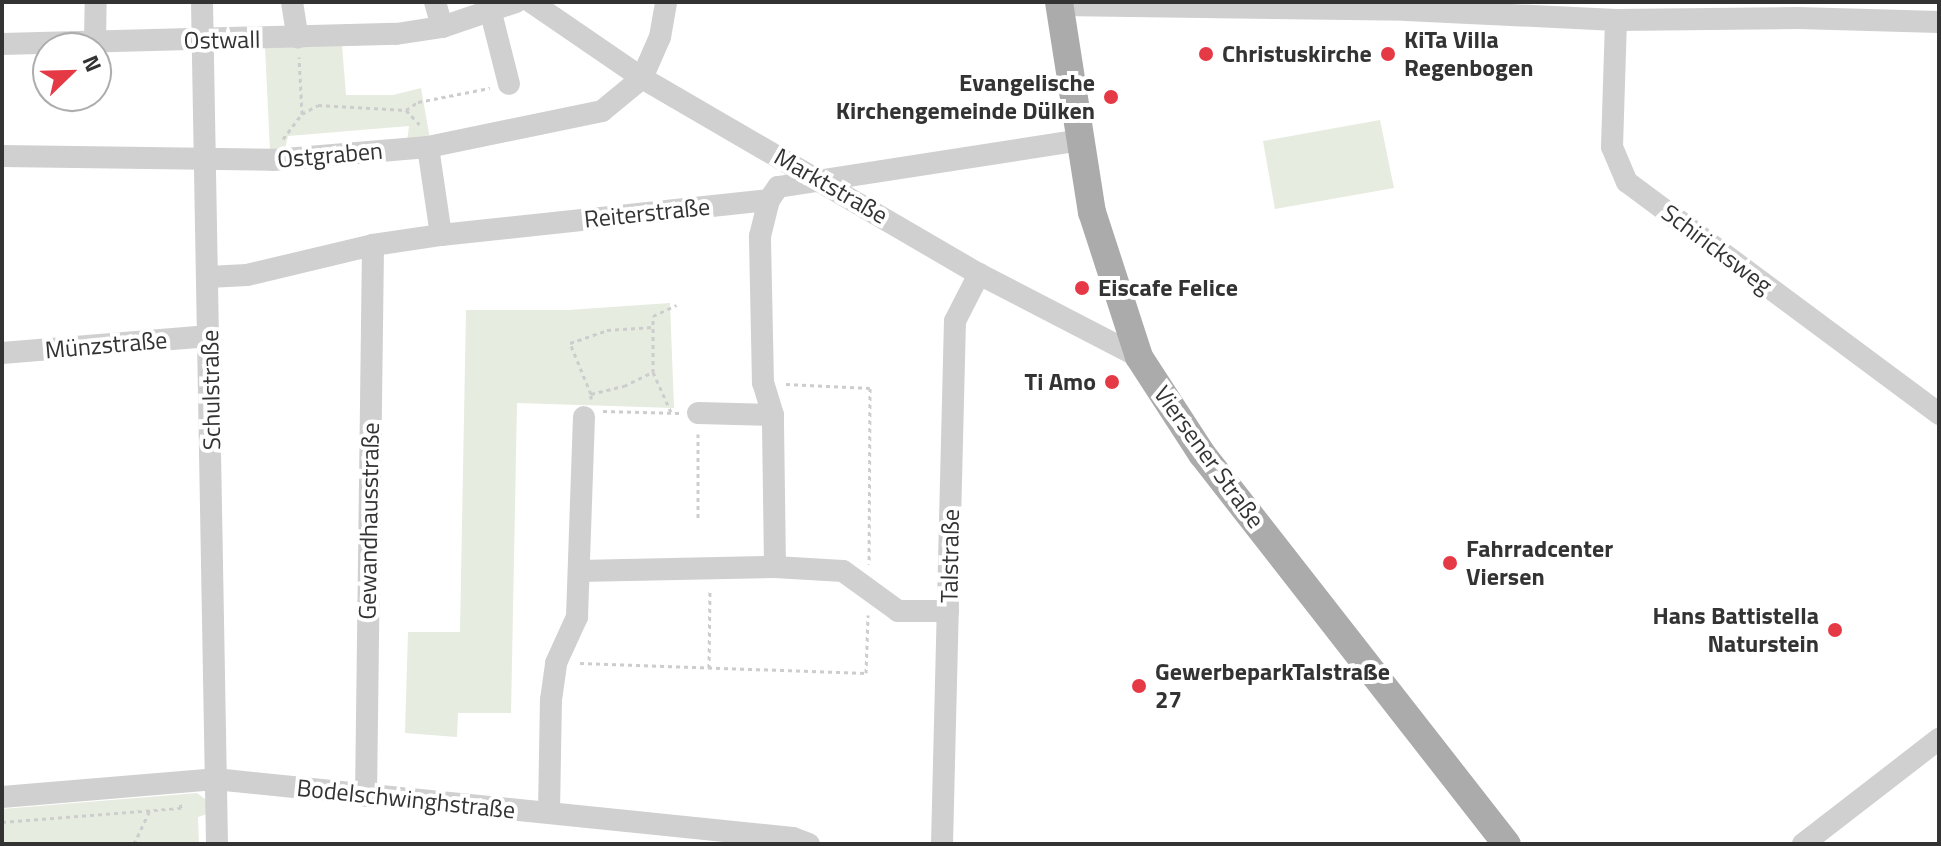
<!DOCTYPE html>
<meta charset="utf-8">
<style>
body{margin:0}
#map{position:relative;width:1941px;height:846px;overflow:hidden;background:#fff;font-family:"Titillium Web",sans-serif}
div>[style]{position:absolute}
.green>*{inset:0;background:#e6ecdf}
.path>*{height:3px;margin-top:-1.5px;transform-origin:0;background:repeating-linear-gradient(90deg,#cdcdcd 0 4px,transparent 0 8px)}
.minor>*{height:22px;margin:-11px;padding:0 11px;transform-origin:11px;border-radius:11px;background:#d0d0d0}
.major>*{height:28px;margin:-14px;padding:0 14px;transform-origin:14px;border-radius:14px;background:#ababab}
.dots>*{width:22px;height:22px;translate:-50% -50%;box-sizing:border-box;border:4px solid #fff;border-radius:50%}
span{translate:-50% -50%;white-space:nowrap;text-align:center;line-height:1.15;-webkit-text-stroke:8px #fff;paint-order:stroke}
.street-label{font-size:24px;color:#333}
.poi-label{font-size:24px;color:#333;font-weight:700}
.left{translate:0 -50%;text-align:left}
.right{translate:-100% -50%;text-align:right}
.frame{position:absolute;inset:0;border:4px solid #333;pointer-events:none}
.north{position:absolute;left:32px;top:32px;width:80px;height:80px;box-sizing:border-box;background:#fff;border:2px solid #adadad;border-radius:50%;rotate:67deg;font-size:22px;font-weight:700;line-height:32px;text-align:center;color:#333}
.north::after{content:'';display:block;margin:auto;width:28px;height:36px;background:#e63946;clip-path:polygon(50% 0,100% 100%,50% 72%,0 100%)}
</style>
<div id="map">
<div class="green">
<i style="clip-path:polygon(342px 45px,346px 95px,393px 95px,421px 88px,430px 139px,407px 142px,409px 126px,288px 136px,285px 149px,270px 150px,265px 47px)"></i>
<i style="clip-path:polygon(1380px 120px,1394px 188px,1275px 209px,1263px 141px)"></i>
<i style="clip-path:polygon(670px 303px,674px 408px,517px 403px,511px 713px,458px 713px,457px 737px,405px 733px,408px 632px,460px 632px,466px 310px,568px 310px)"></i>
<i style="clip-path:polygon(197px 793px,205px 799px,210px 813px,198px 817px,199px 844px,2px 844px,2px 809px)"></i>
</div>
<div class="path">
<i style="left:406px;top:110px;width:14px;rotate:-34deg"></i>
<i style="left:418px;top:102px;width:73px;rotate:-11deg"></i>
<i style="left:302px;top:114px;width:18px;rotate:-29deg"></i>
<i style="left:318px;top:105px;width:88px;rotate:3.3deg"></i>
<i style="left:406px;top:110px;width:22px;rotate:47deg"></i>
<i style="left:283px;top:139px;width:31px;rotate:-53deg"></i>
<i style="left:302px;top:114px;width:57px;rotate:-93deg"></i>
<i style="left:653px;top:372px;width:44px;rotate:65.8deg"></i>
<i style="left:786px;top:384px;width:84px;rotate:2.7deg"></i>
<i style="left:870px;top:388px;width:176px;rotate:90.3deg"></i>
<i style="left:591px;top:394px;width:55px;rotate:-112.4deg"></i>
<i style="left:570px;top:343px;width:39px;rotate:-19deg"></i>
<i style="left:607px;top:330px;width:46px;rotate:-3.7deg"></i>
<i style="left:591px;top:399px;width:5px;rotate:-90deg"></i>
<i style="left:591px;top:394px;width:34px;rotate:-14deg"></i>
<i style="left:624px;top:386px;width:32px;rotate:-26deg"></i>
<i style="left:653px;top:372px;width:56px;rotate:-90deg"></i>
<i style="left:653px;top:316px;width:26px;rotate:-25deg"></i>
<i style="left:603px;top:411px;width:76px;rotate:1.5deg"></i>
<i style="left:698px;top:434px;width:86px;rotate:90deg"></i>
<i style="left:580px;top:663px;width:286px;rotate:2deg"></i>
<i style="left:866px;top:673px;width:58px;rotate:-88deg"></i>
<i style="left:709px;top:668px;width:79px;rotate:-89.3deg"></i>
<i style="left:2px;top:822px;width:180px;rotate:-4.5deg"></i>
<i style="left:181px;top:808px;width:5px;rotate:-101deg"></i>
<i style="left:134px;top:844px;width:38px;rotate:-65deg"></i>
</div>
<div class="minor">
<i style="left:202px;top:2px;width:842px;rotate:88.98deg"></i>
<i style="left:292px;top:2px;width:36px;rotate:81deg"></i>
<i style="left:435px;top:2px;width:26px;rotate:74deg"></i>
<i style="left:442px;top:27px;width:78px;rotate:-18.7deg"></i>
<i style="left:531px;top:2px;width:135px;rotate:34.4deg"></i>
<i style="left:642px;top:78px;width:390px;rotate:30.2deg"></i>
<i style="left:979px;top:274px;width:180px;rotate:27.4deg"></i>
<i style="left:1059px;top:5px;width:347px;rotate:0.8deg"></i>
<i style="left:1406px;top:10px;width:210px;rotate:2.7deg"></i>
<i style="left:1616px;top:20px;width:182px;rotate:-0.6deg"></i>
<i style="left:1798px;top:18px;width:141px;rotate:1.6deg"></i>
<i style="left:491px;top:13px;width:73px;rotate:75.8deg"></i>
<i style="left:1616px;top:20px;width:127px;rotate:91.8deg"></i>
<i style="left:1612px;top:147px;width:38px;rotate:67deg"></i>
<i style="left:1627px;top:182px;width:389px;rotate:36.6deg"></i>
<i style="left:95px;top:41px;width:39px;rotate:-89deg"></i>
<i style="left:2px;top:44px;width:394px;rotate:-1.5deg"></i>
<i style="left:396px;top:34px;width:47px;rotate:-8.7deg"></i>
<i style="left:428px;top:147px;width:89px;rotate:81.6deg"></i>
<i style="left:2px;top:156px;width:271px;rotate:0.8deg"></i>
<i style="left:273px;top:160px;width:156px;rotate:-4.8deg"></i>
<i style="left:428px;top:147px;width:178px;rotate:-11.7deg"></i>
<i style="left:602px;top:111px;width:52px;rotate:-39.5deg"></i>
<i style="left:642px;top:78px;width:45px;rotate:-66.3deg"></i>
<i style="left:660px;top:37px;width:36px;rotate:-80deg"></i>
<i style="left:208px;top:277px;width:39px;rotate:-3deg"></i>
<i style="left:247px;top:275px;width:130px;rotate:-13.4deg"></i>
<i style="left:373px;top:245px;width:69px;rotate:-8.4deg"></i>
<i style="left:441px;top:235px;width:330px;rotate:-6.1deg"></i>
<i style="left:2px;top:353px;width:208px;rotate:-4.7deg"></i>
<i style="left:698px;top:413px;width:75px;rotate:1.5deg"></i>
<i style="left:775px;top:567px;width:152px;rotate:-90.8deg"></i>
<i style="left:773px;top:415px;width:34px;rotate:-107deg"></i>
<i style="left:763px;top:383px;width:147px;rotate:-91.2deg"></i>
<i style="left:760px;top:236px;width:37px;rotate:-76deg"></i>
<i style="left:769px;top:200px;width:16px;rotate:-55deg"></i>
<i style="left:778px;top:187px;width:306px;rotate:-8.8deg"></i>
<i style="left:579px;top:571px;width:196px;rotate:-1.2deg"></i>
<i style="left:775px;top:567px;width:68px;rotate:3.4deg"></i>
<i style="left:843px;top:571px;width:68px;rotate:36deg"></i>
<i style="left:898px;top:611px;width:50px"></i>
<i style="left:366px;top:796px;width:551px;rotate:-89.27deg"></i>
<i style="left:2px;top:797px;width:214px;rotate:-4.8deg"></i>
<i style="left:215px;top:779px;width:581px;rotate:5.83deg"></i>
<i style="left:793px;top:838px;width:17px;rotate:21deg"></i>
<i style="left:549px;top:812px;width:112px;rotate:-89deg"></i>
<i style="left:551px;top:700px;width:37px;rotate:-82deg"></i>
<i style="left:556px;top:663px;width:51px;rotate:-65.5deg"></i>
<i style="left:577px;top:617px;width:200px;rotate:-88deg"></i>
<i style="left:942px;top:844px;width:523px;rotate:-88.58deg"></i>
<i style="left:955px;top:321px;width:53px;rotate:-62.9deg"></i>
<i style="left:1803px;top:844px;width:172px;rotate:-37.7deg"></i>
</div>
<div class="major">
<i style="left:1059px;top:2px;width:213px;rotate:81.1deg"></i>
<i style="left:1092px;top:212px;width:152px;rotate:72deg"></i>
<i style="left:1139px;top:357px;width:116px;rotate:57deg"></i>
<i style="left:1202px;top:454px;width:495px;rotate:52deg"></i>
</div>
<div class="dots">
<i style="left:1206px;top:54px;background:#e63946"></i>
<i style="left:1388px;top:54px;background:#e63946"></i>
<i style="left:1111px;top:97px;background:#e63946"></i>
<i style="left:1082px;top:288px;background:#e63946"></i>
<i style="left:1112px;top:382px;background:#e63946"></i>
<i style="left:1450px;top:563px;background:#e63946"></i>
<i style="left:1835px;top:630px;background:#e63946"></i>
<i style="left:1139px;top:686px;background:#e63946"></i>
</div>
<div class="street-label">
<span style="left:222px;top:40px;rotate:-1deg">Ostwall</span>
<span style="left:330px;top:155px;rotate:-5deg">Ostgraben</span>
<span style="left:831px;top:186px;rotate:30deg">Marktstraße</span>
<span style="left:647px;top:213px;rotate:-6deg">Reiterstraße</span>
<span style="left:1717px;top:249px;rotate:37deg">Schiricksweg</span>
<span style="left:106px;top:345px;rotate:-5deg">Münzstraße</span>
<span style="left:211px;top:390px;rotate:-91deg">Schulstraße</span>
<span style="left:1209px;top:457px;rotate:54deg">Viersener Straße</span>
<span style="left:369px;top:521px;rotate:-89deg">Gewandhausstraße</span>
<span style="left:950px;top:556px;rotate:-89deg">Talstraße</span>
<span style="left:406px;top:799px;rotate:6deg">Bodelschwinghstraße</span>
</div>
<div class="poi-label">
<span class="left" style="left:1404px;top:54px">KiTa Villa<br>Regenbogen</span>
<span class="left" style="left:1222px;top:54px">Christuskirche</span>
<span class="right" style="left:1095px;top:97px">Evangelische<br>Kirchengemeinde Dülken</span>
<span class="left" style="left:1098px;top:288px">Eiscafe Felice</span>
<span class="right" style="left:1096px;top:382px">Ti Amo</span>
<span class="left" style="left:1466px;top:563px">Fahrradcenter<br>Viersen</span>
<span class="right" style="left:1819px;top:630px">Hans Battistella<br>Naturstein</span>
<span class="left" style="left:1155px;top:686px">GewerbeparkTalstraße<br>27</span>
</div>
<div class="frame"></div>
<div class="north">N</div>
</div>
